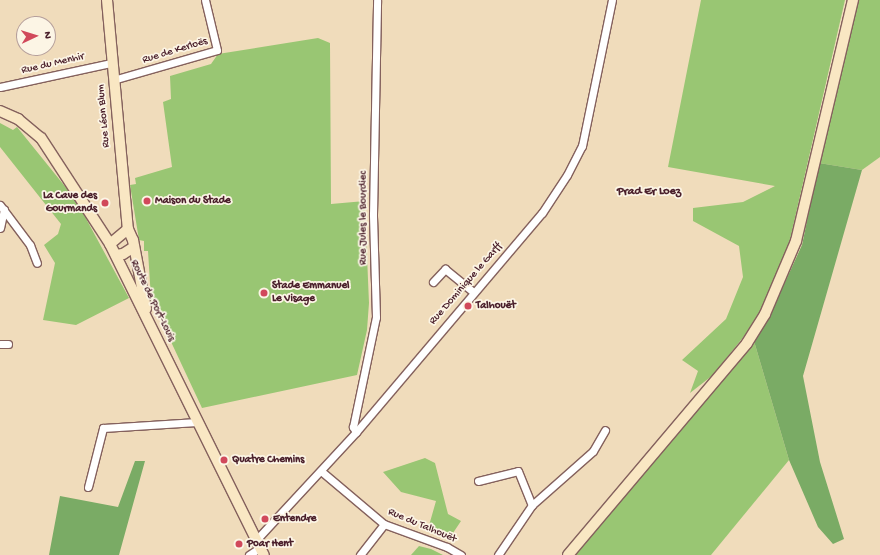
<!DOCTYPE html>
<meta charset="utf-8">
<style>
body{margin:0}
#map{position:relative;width:880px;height:555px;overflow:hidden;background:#f0dcbb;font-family:"Gochi Hand",sans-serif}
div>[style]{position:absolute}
.green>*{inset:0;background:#99c673}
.forest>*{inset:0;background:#7aab65}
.roads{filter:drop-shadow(1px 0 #84615d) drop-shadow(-1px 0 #84615d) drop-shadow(0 1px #84615d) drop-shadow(0 -1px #84615d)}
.street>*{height:7px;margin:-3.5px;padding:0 3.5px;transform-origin:3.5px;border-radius:3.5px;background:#fff}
.secondary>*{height:10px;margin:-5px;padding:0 5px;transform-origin:5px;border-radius:5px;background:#f9e7c3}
.dots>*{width:11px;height:11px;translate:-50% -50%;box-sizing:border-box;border:2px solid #fcf5e5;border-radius:50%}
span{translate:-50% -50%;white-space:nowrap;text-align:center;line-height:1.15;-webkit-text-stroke:3.5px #fcf5e5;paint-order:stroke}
.street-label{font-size:11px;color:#4a1f2b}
.poi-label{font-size:11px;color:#4a1f2b;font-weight:700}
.right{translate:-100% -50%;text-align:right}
.left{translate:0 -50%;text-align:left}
.neighbourhood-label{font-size:12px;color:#4a1f2b;font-weight:700}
.north{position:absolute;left:16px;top:16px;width:40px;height:40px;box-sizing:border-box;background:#fcf5e5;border:1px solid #b59f9b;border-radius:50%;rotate:86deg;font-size:11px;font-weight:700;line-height:16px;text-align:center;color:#4a1f2b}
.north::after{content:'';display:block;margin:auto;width:14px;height:18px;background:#d1495b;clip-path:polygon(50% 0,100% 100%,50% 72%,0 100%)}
</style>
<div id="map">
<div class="green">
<i style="clip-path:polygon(701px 0,845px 0,789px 244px,764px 305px,745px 335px,713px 375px,690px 393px,698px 371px,682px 360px,726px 319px,743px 277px,739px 246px,693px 221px,693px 208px,743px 202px,775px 186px,668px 167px)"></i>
<i style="clip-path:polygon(857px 0,880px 0,880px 157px,862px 170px,819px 163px)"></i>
<i style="clip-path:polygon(318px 38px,330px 43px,331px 204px,365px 201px,361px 204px,362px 209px,365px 208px,369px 303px,367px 330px,357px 375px,202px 408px,151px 299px,148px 251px,144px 251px,144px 241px,139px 240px,130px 185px,136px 184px,135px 178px,172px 167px,163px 102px,171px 99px,170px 76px,211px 64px,218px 54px)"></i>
<i style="clip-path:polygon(0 123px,13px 130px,17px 127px,76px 200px,129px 298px,76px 325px,43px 320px,55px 263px,44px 245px,58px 234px,61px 224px,0 147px)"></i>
<i style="clip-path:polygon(754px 341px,789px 460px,711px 555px,575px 555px)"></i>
<i style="clip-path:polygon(425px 458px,435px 463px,448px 514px,461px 521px,449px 539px,428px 529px,436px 501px,401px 492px,383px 472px)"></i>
<i style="clip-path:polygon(419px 546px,431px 549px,443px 555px,411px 555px)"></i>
</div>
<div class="forest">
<i style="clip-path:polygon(819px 163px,862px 170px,803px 376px,820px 462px,844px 539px,833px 544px,818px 527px,789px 460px,754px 341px,771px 313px,802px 245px)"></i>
<i style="clip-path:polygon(135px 461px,145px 461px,119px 555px,49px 555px,60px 496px,118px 507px)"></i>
</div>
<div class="roads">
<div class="street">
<i style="left:113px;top:80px;width:108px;rotate:-16.1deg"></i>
<i style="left:217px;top:50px;width:51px;rotate:-103.5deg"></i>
<i style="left:0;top:87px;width:114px;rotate:-12.2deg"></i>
<i style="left:0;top:205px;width:50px;rotate:53.1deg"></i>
<i style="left:30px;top:245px;width:19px;rotate:69deg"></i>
<i style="left:0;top:228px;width:19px;rotate:-78deg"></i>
<i style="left:433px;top:282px;width:18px;rotate:-47deg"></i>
<i style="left:445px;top:269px;width:36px;rotate:39deg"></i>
<i style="left:0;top:344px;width:8px"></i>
<i style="left:356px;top:432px;width:6px;rotate:-121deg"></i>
<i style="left:353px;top:427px;width:112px;rotate:-78.2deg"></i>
<i style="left:376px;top:317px;width:103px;rotate:-91.7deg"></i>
<i style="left:373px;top:214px;width:214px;rotate:-88.9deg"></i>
<i style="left:321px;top:471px;width:82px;rotate:40.1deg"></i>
<i style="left:384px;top:524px;width:67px;rotate:20.1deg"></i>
<i style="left:447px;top:547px;width:16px;rotate:30deg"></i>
<i style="left:478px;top:481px;width:41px;rotate:-14deg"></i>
<i style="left:518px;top:471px;width:37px;rotate:68deg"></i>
<i style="left:88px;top:487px;width:61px;rotate:-75.7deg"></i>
<i style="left:103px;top:428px;width:94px;rotate:-3.7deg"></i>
<i style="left:257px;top:539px;width:146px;rotate:-47.2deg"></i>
<i style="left:356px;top:432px;width:287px;rotate:-49.7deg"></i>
<i style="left:542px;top:213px;width:45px;rotate:-56.7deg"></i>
<i style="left:567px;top:175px;width:33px;rotate:-63deg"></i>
<i style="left:582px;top:146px;width:149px;rotate:-78.4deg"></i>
<i style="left:249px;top:555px;width:11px;rotate:-34deg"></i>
<i style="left:360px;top:555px;width:39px;rotate:-52deg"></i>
<i style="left:498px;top:555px;width:60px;rotate:-55.8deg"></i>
<i style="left:532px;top:505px;width:81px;rotate:-41.5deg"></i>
<i style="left:593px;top:451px;width:24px;rotate:-60deg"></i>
</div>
<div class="secondary">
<i style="left:107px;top:0;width:230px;rotate:84.8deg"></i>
<i style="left:128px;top:229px;width:12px;rotate:66deg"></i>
<i style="left:133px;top:240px;width:70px;rotate:79.3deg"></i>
<i style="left:0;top:111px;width:20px;rotate:24deg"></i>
<i style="left:18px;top:119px;width:30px;rotate:40deg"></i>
<i style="left:41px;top:138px;width:126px;rotate:56.9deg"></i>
<i style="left:110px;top:244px;width:347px;rotate:63.7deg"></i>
<i style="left:110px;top:244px;width:23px;rotate:-40deg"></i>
<i style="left:116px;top:255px;width:7px;rotate:-8deg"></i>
<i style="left:123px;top:254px;width:13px;rotate:-32deg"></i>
<i style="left:568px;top:555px;width:277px;rotate:-49.8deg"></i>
<i style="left:747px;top:343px;width:34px;rotate:-58deg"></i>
<i style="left:765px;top:314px;width:79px;rotate:-67deg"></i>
<i style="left:796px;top:241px;width:248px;rotate:-76.7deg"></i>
</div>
</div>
<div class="dots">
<i style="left:147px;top:201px;background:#d1495b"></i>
<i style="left:105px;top:203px;background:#d1495b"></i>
<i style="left:264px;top:293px;background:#d1495b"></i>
<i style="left:468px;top:306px;background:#d1495b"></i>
<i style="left:224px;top:460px;background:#d1495b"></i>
<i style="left:265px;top:519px;background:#d1495b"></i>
<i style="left:239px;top:544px;background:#d1495b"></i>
</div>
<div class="street-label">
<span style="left:175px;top:51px;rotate:-17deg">Rue de Kerloës</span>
<span style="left:53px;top:64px;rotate:-13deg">Rue du Menhir</span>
<span style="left:104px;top:116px;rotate:-95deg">Rue Léon Blum</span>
<span style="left:364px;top:218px;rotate:-90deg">Rue Jules le Bourdiec</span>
<span style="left:466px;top:284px;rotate:-49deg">Rue Dominique le Garff</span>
<span style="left:152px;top:301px;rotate:64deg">Route de Port-Louis</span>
<span style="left:422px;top:526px;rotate:23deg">Rue du Talhouët</span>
</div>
<div class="poi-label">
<span class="right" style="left:97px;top:203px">La Cave des<br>Gourmands</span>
<span class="left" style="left:155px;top:201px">Maison du Stade</span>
<span class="left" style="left:272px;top:293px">Stade Emmanuel<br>Le Visage</span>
<span class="left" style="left:476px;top:306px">Talhouët</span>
<span class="left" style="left:232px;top:460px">Quatre Chemins</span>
<span class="left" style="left:273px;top:519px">Entendre</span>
<span class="left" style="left:247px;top:544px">Poar Hent</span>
</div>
<div class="neighbourhood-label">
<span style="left:649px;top:193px">Prad Er Loez</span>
</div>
<div class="north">N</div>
</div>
